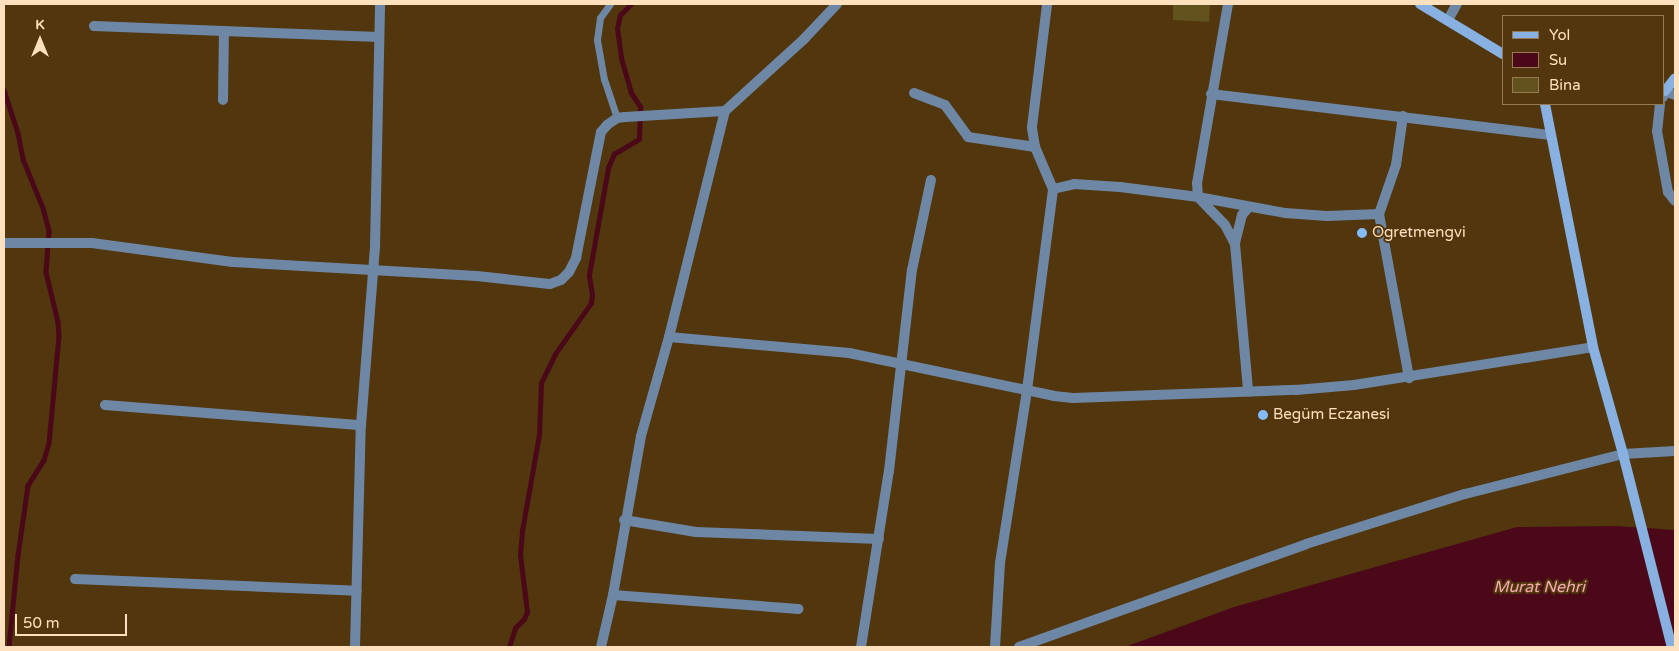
<!DOCTYPE html>
<meta charset="utf-8">
<style>
body{margin:0}
#map{position:relative;width:1679px;height:651px;overflow:hidden;background:#51360e;font-family:"Varela Round",sans-serif}
div>[style]{position:absolute}
.water>*{inset:0;background:#4b0819}
.stream>*{height:4.5px;margin:-2.25px;padding:0 2.25px;transform-origin:2.25px;border-radius:2.25px;background:#4b0819}
.building>*{inset:0;background:#61521e}
.lane>*{height:7px;margin:-3.5px;padding:0 3.5px;transform-origin:3.5px;border-radius:3.5px;background:#6e87a5}
.street>*{height:10px;margin:-5px;padding:0 5px;transform-origin:5px;border-radius:5px;background:#6e87a5}
.secondary>*{height:10px;margin:-5px;padding:0 5px;transform-origin:5px;border-radius:5px;background:#88b0e0}
.dots>*{width:14px;height:14px;translate:-50% -50%;box-sizing:border-box;border:2px solid #51360e;border-radius:50%}
span{translate:-50% -50%;white-space:nowrap;text-align:center;line-height:1.15;-webkit-text-stroke:4px #51360e;paint-order:stroke}
.poi-label{font-size:15px;color:#fde1be}
.left{translate:0 -50%;text-align:left}
.water-label{font-size:16px;color:#f7aab1;font-style:italic}
.frame{position:absolute;inset:0;border:5px solid #fde1be;pointer-events:none}
.legend{position:absolute;left:1502px;top:15px;width:162px;height:90px;box-sizing:border-box;background:#51360e;border:1px solid #967a54;margin:0;padding:6px 9px;list-style:none;font-size:15px;color:#fde1be}
.legend li{display:flex;align-items:center;gap:10px;height:25px}
.legend b{width:25px;border:1px solid #967a54}
.north{position:absolute;left:15px;top:15px;width:50px;height:50px;-webkit-text-stroke:4px #51360e;paint-order:stroke;rotate:0deg;font-size:14px;font-weight:700;line-height:20px;text-align:center;color:#fde1be}
.north::after{content:'';display:block;margin:auto;width:18px;height:22px;background:#fde1be;clip-path:polygon(50% 0,100% 100%,50% 72%,0 100%)}
.scale{position:absolute;left:15px;top:614px;width:112px;height:22px;box-sizing:border-box;border:2px solid #fde1be;border-top:0;padding-left:6px;font-size:15px;line-height:18px;white-space:nowrap;color:#fde1be;-webkit-text-stroke:4px #51360e;paint-order:stroke}
</style>
<div id="map">
<div class="water">
<i style="clip-path:polygon(1615px 526px,1675px 530px,1675px 647px,1125px 647px,1234px 607px,1517px 527px)"></i>
</div>
<div class="stream">
<i style="left:4px;top:90px;width:45px;rotate:72deg"></i>
<i style="left:18px;top:133px;width:26px;rotate:79deg"></i>
<i style="left:23px;top:159px;width:53px;rotate:67.8deg"></i>
<i style="left:43px;top:208px;width:24px;rotate:75deg"></i>
<i style="left:49px;top:231px;width:41px;rotate:94.2deg"></i>
<i style="left:46px;top:272px;width:51px;rotate:76.5deg"></i>
<i style="left:58px;top:322px;width:14px;rotate:86deg"></i>
<i style="left:59px;top:336px;width:107px;rotate:95.3deg"></i>
<i style="left:49px;top:443px;width:18px;rotate:106deg"></i>
<i style="left:44px;top:460px;width:31px;rotate:122deg"></i>
<i style="left:28px;top:486px;width:70px;rotate:98.2deg"></i>
<i style="left:18px;top:555px;width:92px;rotate:95.6deg"></i>
<i style="left:509px;top:647px;width:20px;rotate:-72deg"></i>
<i style="left:515px;top:628px;width:13px;rotate:-45deg"></i>
<i style="left:524px;top:619px;width:8px;rotate:-67deg"></i>
<i style="left:527px;top:612px;width:57px;rotate:-97deg"></i>
<i style="left:520px;top:555px;width:24px;rotate:-85deg"></i>
<i style="left:522px;top:531px;width:97px;rotate:-80deg"></i>
<i style="left:539px;top:435px;width:52px;rotate:-87.8deg"></i>
<i style="left:541px;top:383px;width:32px;rotate:-64deg"></i>
<i style="left:555px;top:354px;width:62px;rotate:-54.8deg"></i>
<i style="left:591px;top:303px;width:8px;rotate:-83deg"></i>
<i style="left:592px;top:295px;width:20px;rotate:-99deg"></i>
<i style="left:589px;top:275px;width:109px;rotate:-79.9deg"></i>
<i style="left:608px;top:168px;width:15px;rotate:-67deg"></i>
<i style="left:614px;top:154px;width:29px;rotate:-31deg"></i>
<i style="left:639px;top:139px;width:32px;rotate:-88deg"></i>
<i style="left:640px;top:107px;width:17px;rotate:-123deg"></i>
<i style="left:631px;top:93px;width:37px;rotate:-106deg"></i>
<i style="left:621px;top:57px;width:28px;rotate:-98deg"></i>
<i style="left:617px;top:29px;width:14px;rotate:-78deg"></i>
<i style="left:620px;top:15px;width:16px;rotate:-45deg"></i>
</div>
<div class="building">
<i style="clip-path:polygon(1173px 4px,1210px 4px,1209px 22px,1173px 20px)"></i>
</div>
<div class="lane">
<i style="left:610px;top:4px;width:17px;rotate:126deg"></i>
<i style="left:600px;top:18px;width:22px;rotate:98deg"></i>
<i style="left:597px;top:40px;width:40px;rotate:80deg"></i>
<i style="left:604px;top:79px;width:41px;rotate:71.6deg"></i>
</div>
<div class="street">
<i style="left:1228px;top:4px;width:182px;rotate:99.8deg"></i>
<i style="left:1197px;top:183px;width:14px;rotate:86deg"></i>
<i style="left:1198px;top:197px;width:39px;rotate:46deg"></i>
<i style="left:1225px;top:225px;width:21px;rotate:62deg"></i>
<i style="left:1235px;top:244px;width:148px;rotate:84.9deg"></i>
<i style="left:1448px;top:20px;width:18px;rotate:-61deg"></i>
<i style="left:94px;top:26px;width:285px;rotate:2.2deg"></i>
<i style="left:914px;top:93px;width:33px;rotate:21deg"></i>
<i style="left:945px;top:105px;width:39px;rotate:54deg"></i>
<i style="left:968px;top:137px;width:68px;rotate:8.5deg"></i>
<i style="left:1211px;top:94px;width:340px;rotate:6.9deg"></i>
<i style="left:1663px;top:97px;width:6px;rotate:-72deg"></i>
<i style="left:1665px;top:91px;width:11px;rotate:22deg"></i>
<i style="left:223px;top:100px;width:69px;rotate:-89.2deg"></i>
<i style="left:1660px;top:104px;width:27px;rotate:96deg"></i>
<i style="left:1657px;top:131px;width:62px;rotate:79.8deg"></i>
<i style="left:1668px;top:192px;width:11px;rotate:52deg"></i>
<i style="left:1403px;top:116px;width:49px;rotate:98.1deg"></i>
<i style="left:1396px;top:165px;width:52px;rotate:109.1deg"></i>
<i style="left:1379px;top:214px;width:167px;rotate:79.6deg"></i>
<i style="left:1053px;top:189px;width:22px;rotate:-13deg"></i>
<i style="left:1074px;top:184px;width:46px;rotate:3.7deg"></i>
<i style="left:1120px;top:187px;width:79px;rotate:7.3deg"></i>
<i style="left:1198px;top:197px;width:88px;rotate:10.4deg"></i>
<i style="left:1285px;top:213px;width:42px;rotate:4.1deg"></i>
<i style="left:1327px;top:216px;width:52px;rotate:-2.2deg"></i>
<i style="left:4px;top:243px;width:88px"></i>
<i style="left:92px;top:243px;width:142px;rotate:7.7deg"></i>
<i style="left:233px;top:262px;width:244px;rotate:3.3deg"></i>
<i style="left:477px;top:276px;width:73px;rotate:6.3deg"></i>
<i style="left:550px;top:284px;width:12px;rotate:-20deg"></i>
<i style="left:561px;top:280px;width:11px;rotate:-45deg"></i>
<i style="left:569px;top:272px;width:16px;rotate:-63deg"></i>
<i style="left:576px;top:258px;width:128px;rotate:-78.8deg"></i>
<i style="left:601px;top:132px;width:9px;rotate:-49deg"></i>
<i style="left:607px;top:125px;width:12px;rotate:-35deg"></i>
<i style="left:617px;top:118px;width:8px;rotate:-7deg"></i>
<i style="left:625px;top:117px;width:100px;rotate:-3.4deg"></i>
<i style="left:1235px;top:243px;width:29px;rotate:-76deg"></i>
<i style="left:1242px;top:215px;width:9px;rotate:-49deg"></i>
<i style="left:669px;top:337px;width:181px;rotate:5.1deg"></i>
<i style="left:849px;top:353px;width:209px;rotate:11.8deg"></i>
<i style="left:1054px;top:396px;width:19px;rotate:6deg"></i>
<i style="left:1073px;top:398px;width:223px;rotate:-2.1deg"></i>
<i style="left:1296px;top:390px;width:58px;rotate:-4.9deg"></i>
<i style="left:1354px;top:385px;width:242px;rotate:-9deg"></i>
<i style="left:105px;top:405px;width:257px;rotate:4.5deg"></i>
<i style="left:624px;top:520px;width:73px;rotate:9.5deg"></i>
<i style="left:696px;top:532px;width:183px;rotate:2.2deg"></i>
<i style="left:75px;top:579px;width:282px;rotate:2.4deg"></i>
<i style="left:613px;top:595px;width:186px;rotate:4.3deg"></i>
<i style="left:355px;top:647px;width:222px;rotate:-88.5deg"></i>
<i style="left:361px;top:425px;width:180px;rotate:-85.5deg"></i>
<i style="left:375px;top:246px;width:242px;rotate:-88.8deg"></i>
<i style="left:601px;top:647px;width:53px;rotate:-77deg"></i>
<i style="left:613px;top:595px;width:161px;rotate:-80deg"></i>
<i style="left:641px;top:436px;width:103px;rotate:-74.2deg"></i>
<i style="left:669px;top:337px;width:233px;rotate:-76.1deg"></i>
<i style="left:725px;top:111px;width:107px;rotate:-42.3deg"></i>
<i style="left:804px;top:39px;width:48px;rotate:-46.7deg"></i>
<i style="left:861px;top:647px;width:178px;rotate:-81deg"></i>
<i style="left:889px;top:471px;width:202px;rotate:-83.5deg"></i>
<i style="left:912px;top:270px;width:92px;rotate:-78.1deg"></i>
<i style="left:995px;top:647px;width:84px;rotate:-86.6deg"></i>
<i style="left:1000px;top:563px;width:175px;rotate:-81.1deg"></i>
<i style="left:1027px;top:390px;width:203px;rotate:-82.6deg"></i>
<i style="left:1053px;top:189px;width:46px;rotate:-113.2deg"></i>
<i style="left:1035px;top:147px;width:20px;rotate:-99deg"></i>
<i style="left:1032px;top:127px;width:124px;rotate:-83deg"></i>
<i style="left:1019px;top:647px;width:305px;rotate:-19.7deg"></i>
<i style="left:1306px;top:544px;width:167px;rotate:-17.5deg"></i>
<i style="left:1465px;top:494px;width:163px;rotate:-14.2deg"></i>
<i style="left:1623px;top:454px;width:52px;rotate:-3.3deg"></i>
</div>
<div class="secondary">
<i style="left:1420px;top:4px;width:97px;rotate:31.1deg"></i>
<i style="left:1663px;top:91px;width:2px"></i>
<i style="left:1665px;top:91px;width:16px;rotate:-52deg"></i>
<i style="left:1545px;top:104px;width:248px;rotate:78.8deg"></i>
<i style="left:1593px;top:347px;width:111px;rotate:74.3deg"></i>
<i style="left:1623px;top:454px;width:199px;rotate:75.8deg"></i>
</div>
<div class="dots">
<i style="left:1362px;top:233px;background:#85bbfb"></i>
<i style="left:1263px;top:415px;background:#85bbfb"></i>
</div>
<div class="poi-label">
<span class="left" style="left:1372px;top:233px">Ogretmengvi</span>
<span class="left" style="left:1273px;top:415px">Begüm Eczanesi</span>
</div>
<div class="water-label">
<span style="left:1539px;top:587px">Murat Nehri</span>
</div>
<div class="frame"></div>
<ul class="legend">
<li><b style="height:6px;background:#88b0e0"></b>Yol</li>
<li><b style="height:14px;background:#4b0819"></b>Su</li>
<li><b style="height:14px;background:#61521e"></b>Bina</li>
</ul>
<div class="north">K</div>
<div class="scale">50 m</div>
</div>
